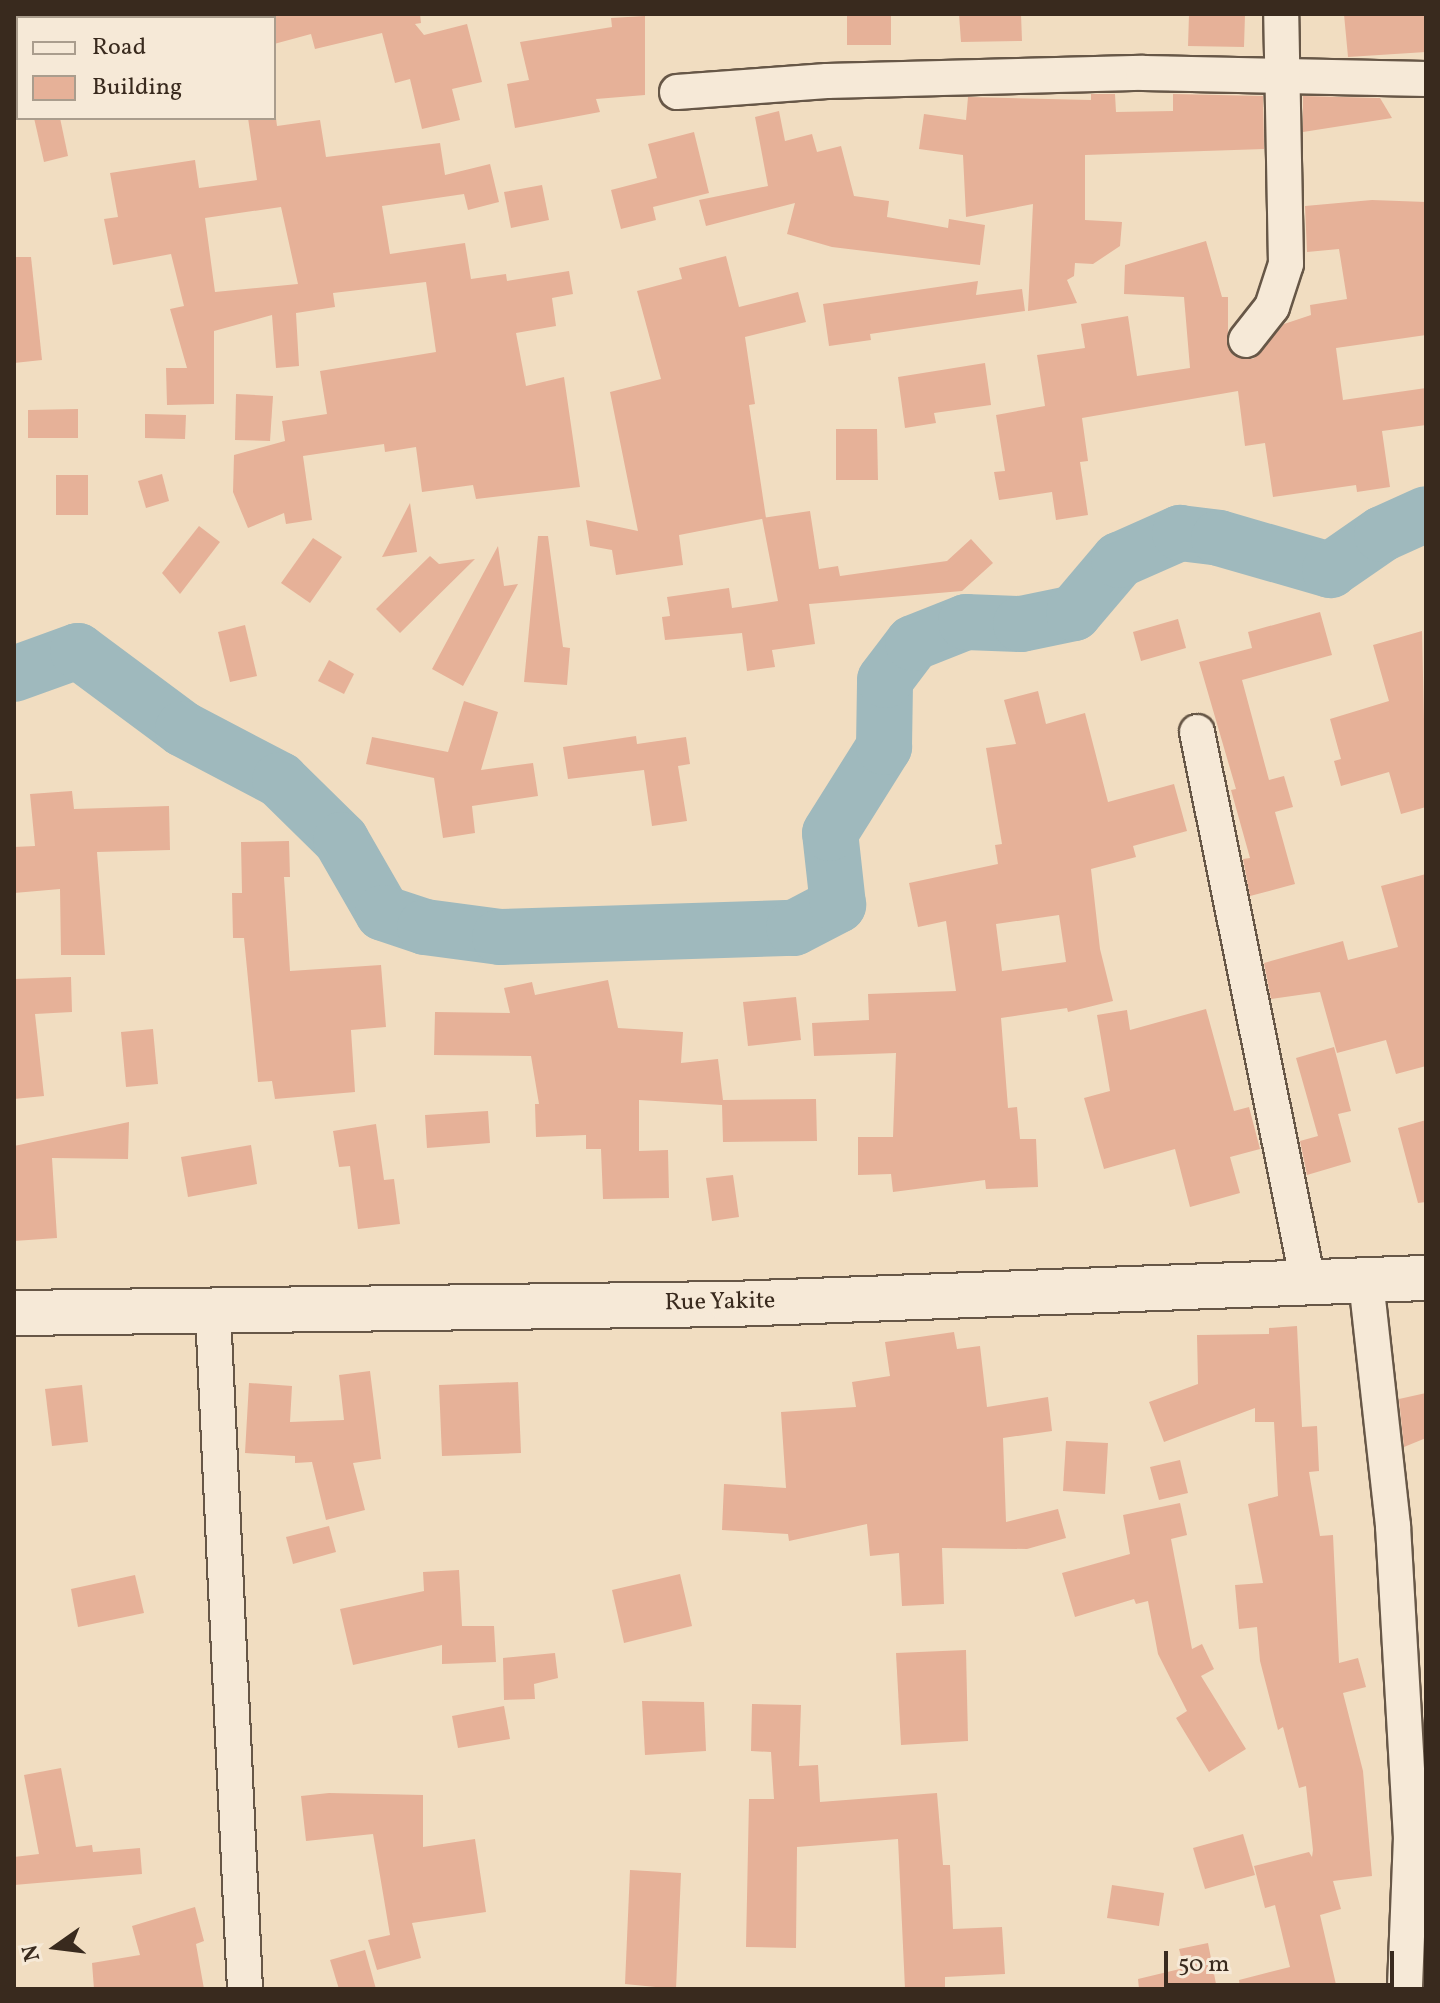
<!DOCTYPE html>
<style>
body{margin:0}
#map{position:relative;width:1440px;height:2003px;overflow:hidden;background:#f1ddc1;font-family:Vollkorn,serif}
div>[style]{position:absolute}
.river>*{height:56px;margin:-28px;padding:0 28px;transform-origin:28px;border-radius:28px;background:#9fb9bd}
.building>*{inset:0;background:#e6b198}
.roads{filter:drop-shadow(2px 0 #675747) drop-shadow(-2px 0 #675747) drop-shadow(0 2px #675747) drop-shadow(0 -2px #675747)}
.street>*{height:34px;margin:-17px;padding:0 17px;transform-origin:17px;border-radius:17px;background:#f6e9d7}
.secondary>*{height:44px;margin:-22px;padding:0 22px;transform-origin:22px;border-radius:22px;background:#f6e9d7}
span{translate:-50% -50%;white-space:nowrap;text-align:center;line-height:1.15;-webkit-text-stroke:6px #f6e9d7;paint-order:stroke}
.street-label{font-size:24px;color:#392a1e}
.frame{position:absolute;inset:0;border:16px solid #392a1e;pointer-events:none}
.legend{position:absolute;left:16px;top:16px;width:260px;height:104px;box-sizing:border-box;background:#f6e9d7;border:2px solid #aa9d8d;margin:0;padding:10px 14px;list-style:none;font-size:24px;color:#392a1e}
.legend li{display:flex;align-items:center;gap:16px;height:40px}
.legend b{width:40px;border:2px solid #aa9d8d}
.north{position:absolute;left:16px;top:1907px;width:80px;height:80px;-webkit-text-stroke:6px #f6e9d7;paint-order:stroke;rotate:256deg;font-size:22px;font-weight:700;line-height:32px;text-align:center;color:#392a1e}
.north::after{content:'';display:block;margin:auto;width:28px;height:36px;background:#392a1e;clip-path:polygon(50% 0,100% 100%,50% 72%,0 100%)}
.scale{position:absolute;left:1164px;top:1951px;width:230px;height:36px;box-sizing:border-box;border:4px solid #392a1e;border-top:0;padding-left:10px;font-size:24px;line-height:28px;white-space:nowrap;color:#392a1e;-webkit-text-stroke:6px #f6e9d7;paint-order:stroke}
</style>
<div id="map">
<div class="river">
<i style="left:14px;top:674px;width:68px;rotate:-19.8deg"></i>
<i style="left:78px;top:651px;width:131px;rotate:36.6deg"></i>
<i style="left:183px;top:729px;width:110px;rotate:27.7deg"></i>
<i style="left:280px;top:780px;width:86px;rotate:44.5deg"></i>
<i style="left:341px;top:840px;width:84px;rotate:60.1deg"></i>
<i style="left:383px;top:913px;width:44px;rotate:18.4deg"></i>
<i style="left:425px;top:927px;width:76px;rotate:7.6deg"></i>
<i style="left:500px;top:937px;width:294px;rotate:-1.8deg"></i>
<i style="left:794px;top:928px;width:50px;rotate:-27.6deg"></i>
<i style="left:838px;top:905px;width:72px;rotate:-96.3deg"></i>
<i style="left:830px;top:833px;width:102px;rotate:-57.9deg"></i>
<i style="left:884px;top:747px;width:67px;rotate:-89.1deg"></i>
<i style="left:885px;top:680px;width:46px;rotate:-52.9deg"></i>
<i style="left:913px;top:643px;width:57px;rotate:-21.6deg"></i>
<i style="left:966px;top:622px;width:55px;rotate:2.1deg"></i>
<i style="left:1021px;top:624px;width:54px;rotate:-11.7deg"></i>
<i style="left:1074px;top:613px;width:70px;rotate:-49.7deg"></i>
<i style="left:1119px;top:560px;width:67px;rotate:-23.9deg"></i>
<i style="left:1180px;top:533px;width:39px;rotate:7deg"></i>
<i style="left:1219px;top:538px;width:116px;rotate:16.1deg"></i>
<i style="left:1330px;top:570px;width:63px;rotate:-34.7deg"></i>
<i style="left:1382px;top:534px;width:48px;rotate:-24.4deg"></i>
</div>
<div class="building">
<i style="clip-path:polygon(274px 14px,420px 14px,421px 23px,415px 24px,424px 35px,467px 24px,482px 82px,452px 89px,460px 120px,422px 129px,410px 79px,395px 83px,382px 33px,315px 49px,311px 34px,274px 44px)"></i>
<i style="clip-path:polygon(847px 14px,891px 14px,891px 45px,847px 45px)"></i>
<i style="clip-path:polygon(959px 14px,1021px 14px,1022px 41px,961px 42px)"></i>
<i style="clip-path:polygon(1189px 14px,1245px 14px,1244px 47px,1188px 46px)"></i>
<i style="clip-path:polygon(1344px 14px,1426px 14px,1426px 52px,1348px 57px)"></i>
<i style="clip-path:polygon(645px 16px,645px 95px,596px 99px,600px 112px,515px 128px,507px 84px,529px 80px,520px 42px,612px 27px,611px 18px)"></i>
<i style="clip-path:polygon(1091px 94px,1115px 94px,1116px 112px,1173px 111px,1173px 94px,1263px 96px,1264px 149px,1085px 155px,1085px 220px,1122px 222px,1120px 246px,1093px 264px,1075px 263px,1074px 276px,1067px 280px,1077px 303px,1028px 311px,1033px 204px,966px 217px,963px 155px,919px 149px,924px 114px,966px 120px,968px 97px,1091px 100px)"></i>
<i style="clip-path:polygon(1303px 96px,1380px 98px,1392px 118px,1303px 132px)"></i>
<i style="clip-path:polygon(779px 111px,785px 141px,812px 134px,817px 152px,841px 146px,854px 196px,889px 201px,887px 217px,948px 228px,949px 219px,985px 225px,980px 265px,832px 247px,787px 234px,795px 203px,706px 226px,699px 200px,768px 186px,755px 117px)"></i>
<i style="clip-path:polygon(34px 118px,60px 118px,68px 156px,44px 162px)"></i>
<i style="clip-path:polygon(evenodd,248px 118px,276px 118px,277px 126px,320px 120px,326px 157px,440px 143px,445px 175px,490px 164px,499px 202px,468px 210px,464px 194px,382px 206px,390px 254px,465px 243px,471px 279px,506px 274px,507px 281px,569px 271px,573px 294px,552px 298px,556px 326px,516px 333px,526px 386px,564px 377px,580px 487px,476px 499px,473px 485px,422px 492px,416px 447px,385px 452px,384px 444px,303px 456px,312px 520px,286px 524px,284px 513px,248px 528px,233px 492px,234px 455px,285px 441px,282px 421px,327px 414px,320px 371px,436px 352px,426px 282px,333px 293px,335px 307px,296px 313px,299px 366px,276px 368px,272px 315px,214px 331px,214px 404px,167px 405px,166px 368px,187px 368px,170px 309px,184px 306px,171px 254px,113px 265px,104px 219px,118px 217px,110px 173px,195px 160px,199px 188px,257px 180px,248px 118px,281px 207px,298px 284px,215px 292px,205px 218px,281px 207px)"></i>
<i style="clip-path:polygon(694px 132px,709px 193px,653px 207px,656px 220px,621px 229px,611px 190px,657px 178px,648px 144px)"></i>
<i style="clip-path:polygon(542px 185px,549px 220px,511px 228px,504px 192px)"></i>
<i style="clip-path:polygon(1372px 200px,1426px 202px,1426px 335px,1336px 348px,1343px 400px,1426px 388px,1426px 425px,1382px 431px,1390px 487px,1357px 492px,1356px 485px,1273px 497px,1265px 443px,1245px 446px,1238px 391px,1082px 418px,1088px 461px,1080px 462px,1088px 515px,1056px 520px,1052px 492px,999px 500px,994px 472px,1005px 471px,996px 415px,1045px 406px,1037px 355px,1085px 348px,1081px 324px,1128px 316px,1137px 376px,1190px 368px,1184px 297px,1124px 294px,1125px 265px,1206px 241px,1222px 297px,1228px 297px,1228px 348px,1234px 356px,1253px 359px,1284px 324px,1311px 315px,1310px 305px,1347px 299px,1339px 249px,1307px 252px,1305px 206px)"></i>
<i style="clip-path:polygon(726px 256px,739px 307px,798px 292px,806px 322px,745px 337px,755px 404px,749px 405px,766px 518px,679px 535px,683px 565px,616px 575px,612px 550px,590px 546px,586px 520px,638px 531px,610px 392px,661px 379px,637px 291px,682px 279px,679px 268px)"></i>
<i style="clip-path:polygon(14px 257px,31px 257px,42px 360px,14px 363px)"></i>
<i style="clip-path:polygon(978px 281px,976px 295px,1022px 289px,1025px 311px,870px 334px,871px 340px,829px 346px,823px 304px)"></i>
<i style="clip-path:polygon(985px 363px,991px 405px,934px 413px,936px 423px,905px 428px,898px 377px)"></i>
<i style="clip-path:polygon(236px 394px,273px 396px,270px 441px,235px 440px)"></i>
<i style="clip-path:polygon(78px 409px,78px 438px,28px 438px,28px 410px)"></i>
<i style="clip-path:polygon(145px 414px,186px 415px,185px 439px,145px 438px)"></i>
<i style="clip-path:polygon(836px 429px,877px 429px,878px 480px,836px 480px)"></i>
<i style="clip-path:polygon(162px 474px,169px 501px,146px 508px,138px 481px)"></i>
<i style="clip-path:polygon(56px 475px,88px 475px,88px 515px,56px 515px)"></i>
<i style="clip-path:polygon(410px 503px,417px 552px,382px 557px)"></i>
<i style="clip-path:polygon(810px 511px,819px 569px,838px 566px,840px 576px,947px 561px,971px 539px,993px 563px,962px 591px,809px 604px,815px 644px,772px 650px,775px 667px,747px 671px,742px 633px,665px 640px,662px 617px,670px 616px,667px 597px,729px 588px,732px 608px,778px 601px,762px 518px)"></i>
<i style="clip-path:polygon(199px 526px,220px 542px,180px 594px,162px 573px)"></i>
<i style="clip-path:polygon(538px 536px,548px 536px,563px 647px,570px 648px,567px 685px,524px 682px)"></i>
<i style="clip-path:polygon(313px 538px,342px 557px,310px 603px,281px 583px)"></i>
<i style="clip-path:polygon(498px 546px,504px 586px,518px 584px,463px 686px,432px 669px)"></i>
<i style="clip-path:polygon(430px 556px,439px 564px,475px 559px,400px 633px,376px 609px)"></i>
<i style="clip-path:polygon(1320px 612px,1332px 655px,1242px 680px,1269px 780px,1284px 776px,1293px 807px,1275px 812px,1295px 884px,1250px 896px,1243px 859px,1250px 858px,1231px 790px,1236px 789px,1199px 662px,1252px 648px,1248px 632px)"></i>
<i style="clip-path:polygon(1178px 619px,1186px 648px,1141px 661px,1133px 632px)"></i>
<i style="clip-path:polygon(245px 625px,257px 676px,230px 682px,218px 632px)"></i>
<i style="clip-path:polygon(1422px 631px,1426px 807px,1401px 814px,1389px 772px,1341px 786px,1334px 761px,1341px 759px,1330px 719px,1389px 701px,1373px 645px)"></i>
<i style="clip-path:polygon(329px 660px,354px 674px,344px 694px,318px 681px)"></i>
<i style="clip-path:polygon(evenodd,1038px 691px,1046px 724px,1085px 713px,1108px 802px,1174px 784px,1187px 831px,1133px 846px,1136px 857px,1091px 869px,1100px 949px,1113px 1001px,1068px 1012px,1067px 1008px,1001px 1018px,1008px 1108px,1017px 1107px,1020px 1139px,1036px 1139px,1038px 1187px,986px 1189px,985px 1180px,893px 1192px,891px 1174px,858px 1175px,858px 1137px,893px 1137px,896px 1053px,814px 1056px,812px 1023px,869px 1020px,868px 994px,956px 991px,946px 921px,918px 927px,909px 883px,998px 864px,995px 845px,1002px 844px,986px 748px,1016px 744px,1004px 700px,1038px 691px,1059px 915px,1066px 962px,1002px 971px,996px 924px,1059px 915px)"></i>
<i style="clip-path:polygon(464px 701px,498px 712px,481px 770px,533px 763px,538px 796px,472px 806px,475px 833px,443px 838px,434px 778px,366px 764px,372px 737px,448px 752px)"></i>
<i style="clip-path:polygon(636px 736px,637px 744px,686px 737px,690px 764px,678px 766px,687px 821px,652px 826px,644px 770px,568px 779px,563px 747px)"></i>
<i style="clip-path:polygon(72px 791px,74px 809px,169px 806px,170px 850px,97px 852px,105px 955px,61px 955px,60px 889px,14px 893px,14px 847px,35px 846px,30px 794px)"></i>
<i style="clip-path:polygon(289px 841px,290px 877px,284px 877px,290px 971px,381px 965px,386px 1027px,351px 1030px,355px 1092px,275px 1099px,272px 1081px,258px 1082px,244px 938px,233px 938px,232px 893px,242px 893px,241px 842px)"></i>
<i style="clip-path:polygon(1426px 874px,1426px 1066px,1396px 1074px,1386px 1040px,1337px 1053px,1320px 992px,1271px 999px,1264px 963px,1343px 941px,1348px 960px,1398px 947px,1381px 886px)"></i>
<i style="clip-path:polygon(71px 977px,72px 1012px,35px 1014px,44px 1096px,14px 1099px,14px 979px)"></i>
<i style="clip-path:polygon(608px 980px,618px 1028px,683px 1032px,681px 1063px,718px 1059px,723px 1100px,816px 1099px,817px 1141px,723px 1142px,722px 1105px,639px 1100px,639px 1151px,668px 1150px,669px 1198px,603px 1199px,601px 1149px,586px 1149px,586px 1135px,536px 1137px,535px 1104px,539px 1104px,531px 1056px,434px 1055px,435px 1012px,510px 1013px,504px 988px,532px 982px,535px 995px)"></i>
<i style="clip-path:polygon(796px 997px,801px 1040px,748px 1046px,743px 1002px)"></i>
<i style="clip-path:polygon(1206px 1009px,1234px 1111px,1249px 1107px,1260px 1149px,1230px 1157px,1240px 1193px,1190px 1207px,1175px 1149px,1104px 1169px,1084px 1098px,1110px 1091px,1097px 1015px,1127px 1010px,1130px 1030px)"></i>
<i style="clip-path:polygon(153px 1029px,158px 1084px,126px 1087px,121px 1032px)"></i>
<i style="clip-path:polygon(1334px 1047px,1351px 1111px,1338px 1114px,1351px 1162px,1307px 1175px,1300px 1141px,1318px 1136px,1296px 1058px)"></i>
<i style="clip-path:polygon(488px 1111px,490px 1143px,427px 1148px,425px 1115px)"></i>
<i style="clip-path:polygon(1426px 1120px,1426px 1202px,1418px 1203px,1398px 1128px)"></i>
<i style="clip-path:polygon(129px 1122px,128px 1159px,52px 1158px,57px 1238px,14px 1241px,14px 1146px)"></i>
<i style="clip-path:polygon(376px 1124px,384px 1180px,394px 1179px,400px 1224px,358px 1229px,350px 1166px,339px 1167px,333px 1131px)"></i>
<i style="clip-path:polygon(251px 1145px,257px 1184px,188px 1197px,181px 1157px)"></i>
<i style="clip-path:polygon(733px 1175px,739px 1217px,712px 1221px,706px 1178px)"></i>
<i style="clip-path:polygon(1297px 1326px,1302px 1427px,1317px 1426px,1319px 1471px,1309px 1472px,1320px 1536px,1333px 1535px,1339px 1663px,1358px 1658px,1366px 1687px,1343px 1693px,1363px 1771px,1372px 1876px,1333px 1881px,1341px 1909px,1320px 1915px,1337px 1989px,1240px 1989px,1239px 1980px,1290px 1967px,1275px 1905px,1265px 1908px,1254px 1866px,1309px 1852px,1312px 1857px,1313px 1850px,1306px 1786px,1299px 1788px,1283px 1727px,1278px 1730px,1260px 1661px,1257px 1627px,1239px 1629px,1235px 1585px,1263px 1583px,1248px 1504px,1278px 1496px,1274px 1422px,1255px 1422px,1255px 1408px,1164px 1442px,1149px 1402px,1198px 1384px,1197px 1335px,1269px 1334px,1269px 1328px)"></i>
<i style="clip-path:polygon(954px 1332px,957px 1349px,980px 1346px,987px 1407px,1048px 1397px,1052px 1431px,1003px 1438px,1006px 1522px,1058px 1509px,1066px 1538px,1027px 1549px,942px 1548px,944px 1604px,902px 1606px,899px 1553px,870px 1556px,867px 1524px,789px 1541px,788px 1534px,722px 1530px,724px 1484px,786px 1488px,781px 1412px,856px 1407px,852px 1382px,890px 1376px,885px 1342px)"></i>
<i style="clip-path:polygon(370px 1371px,381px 1459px,353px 1463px,365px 1510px,326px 1520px,312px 1462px,295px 1463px,295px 1456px,245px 1453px,249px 1383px,292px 1386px,290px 1422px,344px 1420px,339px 1375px)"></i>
<i style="clip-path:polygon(518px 1382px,521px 1453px,442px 1456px,439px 1385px)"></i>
<i style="clip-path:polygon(82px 1385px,88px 1442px,52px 1446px,45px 1389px)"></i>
<i style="clip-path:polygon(1426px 1393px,1426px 1438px,1404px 1447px,1399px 1399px)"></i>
<i style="clip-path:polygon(1066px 1441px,1108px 1443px,1105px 1494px,1063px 1491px)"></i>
<i style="clip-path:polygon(1180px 1460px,1188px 1493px,1159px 1500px,1150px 1467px)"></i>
<i style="clip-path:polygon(1180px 1503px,1187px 1535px,1171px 1539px,1192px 1649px,1202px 1644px,1214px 1669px,1201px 1676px,1246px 1749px,1209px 1772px,1176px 1718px,1187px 1711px,1158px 1654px,1148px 1601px,1136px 1604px,1134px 1599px,1075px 1617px,1062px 1573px,1130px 1554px,1123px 1515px)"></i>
<i style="clip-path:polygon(329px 1526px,336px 1552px,293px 1564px,286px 1537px)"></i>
<i style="clip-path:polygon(459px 1570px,462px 1626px,494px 1626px,496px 1662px,442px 1664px,442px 1645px,353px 1665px,340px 1609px,424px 1591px,423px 1572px)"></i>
<i style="clip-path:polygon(680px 1574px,692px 1626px,624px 1643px,612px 1590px)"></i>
<i style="clip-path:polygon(135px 1575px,144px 1613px,78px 1627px,71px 1589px)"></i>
<i style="clip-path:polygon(966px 1650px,968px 1741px,901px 1745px,896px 1653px)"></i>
<i style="clip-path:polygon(555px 1653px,558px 1678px,534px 1684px,535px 1699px,504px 1700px,503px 1658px)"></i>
<i style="clip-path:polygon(642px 1701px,704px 1702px,706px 1751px,645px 1755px)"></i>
<i style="clip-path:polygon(752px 1704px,801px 1705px,799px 1766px,818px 1765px,820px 1802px,937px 1793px,943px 1865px,950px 1865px,953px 1929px,1002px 1927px,1005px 1974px,945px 1977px,945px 1989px,905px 1989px,898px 1839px,797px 1847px,796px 1948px,746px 1947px,749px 1799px,774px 1799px,771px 1752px,751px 1751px)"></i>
<i style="clip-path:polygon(504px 1706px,510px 1739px,458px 1748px,452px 1716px)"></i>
<i style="clip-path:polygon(61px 1768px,76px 1847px,92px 1845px,93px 1852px,140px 1848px,142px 1874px,14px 1885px,14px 1857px,39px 1854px,24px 1775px)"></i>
<i style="clip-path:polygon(329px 1793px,423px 1795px,423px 1847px,475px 1839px,486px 1912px,412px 1923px,421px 1958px,377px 1970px,368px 1940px,390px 1935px,373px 1834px,306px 1841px,301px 1796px)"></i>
<i style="clip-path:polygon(1243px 1834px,1255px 1875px,1205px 1889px,1193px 1848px)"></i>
<i style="clip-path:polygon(630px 1870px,681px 1873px,676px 1989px,625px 1984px)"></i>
<i style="clip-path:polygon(1112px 1885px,1164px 1893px,1159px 1926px,1107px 1918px)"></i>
<i style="clip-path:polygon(195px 1907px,204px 1941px,196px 1944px,204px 1989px,94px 1989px,92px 1963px,140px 1955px,132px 1926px)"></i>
<i style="clip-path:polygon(1208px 1943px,1217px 1989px,1139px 1989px,1138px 1979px,1184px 1968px,1179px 1949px)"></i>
<i style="clip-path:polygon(365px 1950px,376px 1989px,339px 1989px,330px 1960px)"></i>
</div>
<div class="roads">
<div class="street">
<i style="left:677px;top:92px;width:150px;rotate:-4.2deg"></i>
<i style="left:827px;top:81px;width:316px;rotate:-1.5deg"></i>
<i style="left:1143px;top:73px;width:283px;rotate:1.2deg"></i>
<i style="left:1246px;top:340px;width:42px;rotate:-51.8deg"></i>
<i style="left:1272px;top:307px;width:45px;rotate:-72deg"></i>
<i style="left:1286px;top:264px;width:250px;rotate:-91.1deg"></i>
<i style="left:1197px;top:732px;width:561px;rotate:78.59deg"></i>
<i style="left:1366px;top:1281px;width:246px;rotate:83.7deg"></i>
<i style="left:1393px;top:1526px;width:312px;rotate:86.7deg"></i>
<i style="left:1411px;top:1837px;width:152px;rotate:92.3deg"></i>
<i style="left:213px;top:1313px;width:677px;rotate:87.29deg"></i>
</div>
<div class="secondary">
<i style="left:14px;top:1313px;width:718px;rotate:-0.72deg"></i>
<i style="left:732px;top:1304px;width:694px;rotate:-2.15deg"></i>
</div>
</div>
<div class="street-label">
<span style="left:720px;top:1303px;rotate:-1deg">Rue Yakite</span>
</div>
<div class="frame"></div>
<ul class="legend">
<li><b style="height:10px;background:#f6e9d7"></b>Road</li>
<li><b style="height:22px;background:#e6b198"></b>Building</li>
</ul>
<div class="north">N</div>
<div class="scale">50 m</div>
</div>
